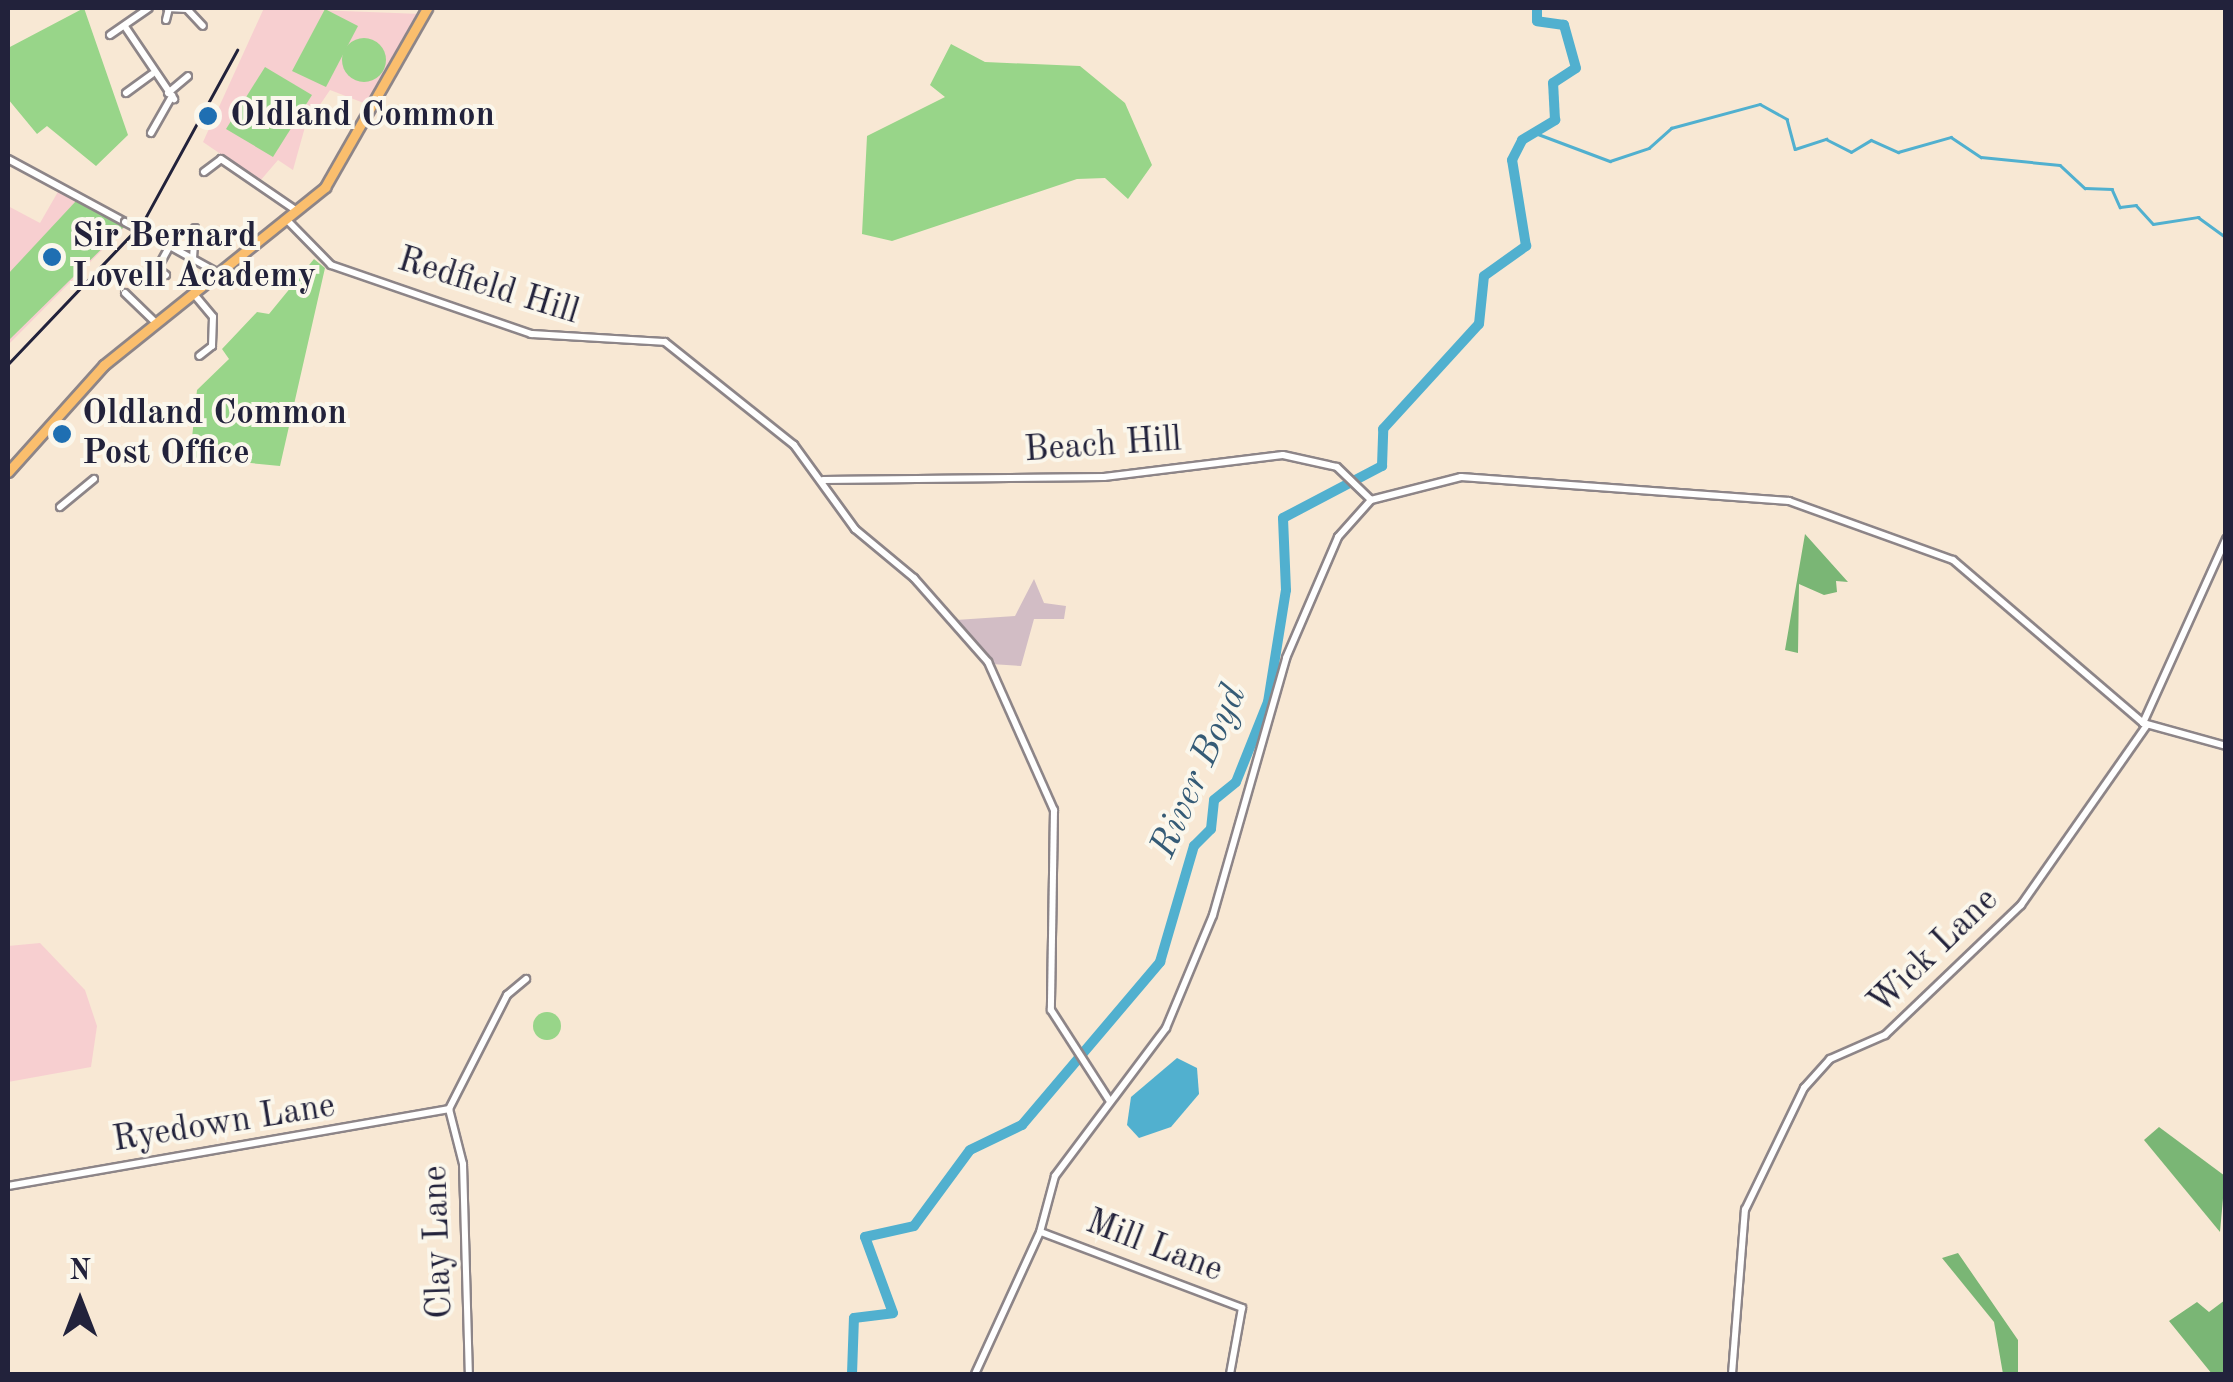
<!DOCTYPE html>
<style>
body{margin:0}
#map{position:relative;width:2233px;height:1382px;overflow:hidden;background:#f8e8d4;font-family:"Old Standard TT",serif}
div>[style]{position:absolute}
.built>*{inset:0;background:#f7cfd0}
.industrial>*{inset:0;background:#d2bdc5}
.green>*{inset:0;background:#98d589}
.round{border-radius:50%}
.forest>*{inset:0;background:#7ab675}
.water>*{inset:0;background:#51b0cf}
.stream>*{height:2.5px;margin:-1.25px;padding:0 1.25px;transform-origin:1.25px;border-radius:1.25px;background:#51b0cf}
.river>*{height:10px;margin:-5px;padding:0 5px;transform-origin:5px;border-radius:5px;background:#51b0cf}
.roads{filter:drop-shadow(2px 0 #8d8588) drop-shadow(-2px 0 #8d8588) drop-shadow(0 2px #8d8588) drop-shadow(0 -2px #8d8588)}
.minor>*{height:6px;margin:-3px;padding:0 3px;transform-origin:3px;border-radius:3px;background:#fff}
.major>*{height:9px;margin:-4.5px;padding:0 4.5px;transform-origin:4.5px;border-radius:4.5px;background:#fabe6d}
.rail>*{height:2.5px;margin:-1.25px;padding:0 1.25px;transform-origin:1.25px;border-radius:1.25px;background:#22223b}
.bridges{filter:drop-shadow(2px 0 #8d8588) drop-shadow(-2px 0 #8d8588) drop-shadow(0 2px #8d8588) drop-shadow(0 -2px #8d8588)}
.minor-bridge>*{height:6px;margin:-3px;padding:0 3px;transform-origin:3px;border-radius:3px;background:#fff}
.dots>*{width:28px;height:28px;translate:-50% -50%;box-sizing:border-box;border:5px solid #fbf7ec;border-radius:50%}
span{translate:-50% -50%;white-space:nowrap;text-align:center;line-height:1.15;-webkit-text-stroke:8px #fbf7ec;paint-order:stroke}
.poi-label{font-size:35px;color:#22223b;font-weight:700}
.left{translate:0 -50%;text-align:left}
.street-label{font-size:35px;color:#22223b}
.water-label{font-size:38px;color:#355b76;font-style:italic}
.frame{position:absolute;inset:0;border:10px solid #22223b;pointer-events:none}
.north{position:absolute;left:30px;top:1252px;width:100px;height:100px;-webkit-text-stroke:8px #fbf7ec;paint-order:stroke;rotate:0deg;font-size:28px;font-weight:700;line-height:40px;text-align:center;color:#22223b}
.north::after{content:'';display:block;margin:auto;width:35px;height:45px;background:#22223b;clip-path:polygon(50% 0,100% 100%,50% 72%,0 100%)}
</style>
<div id="map">
<div class="built">
<i style="clip-path:polygon(264px 8px,421px 14px,369px 105px,330px 90px,305px 127px,293px 170px,278px 160px,260px 181px,203px 142px)"></i>
<i style="clip-path:polygon(59px 190px,125px 227px,8px 345px,8px 206px,40px 223px)"></i>
<i style="clip-path:polygon(40px 943px,85px 990px,97px 1026px,91px 1067px,8px 1082px,8px 946px)"></i>
</div>
<div class="industrial">
<i style="clip-path:polygon(1034px 579px,1044px 603px,1066px 606px,1064px 619px,1034px 619px,1021px 666px,991px 664px,956px 620px,1015px 616px)"></i>
</div>
<div class="green">
<i style="clip-path:polygon(84px 8px,128px 135px,96px 166px,47px 126px,37px 134px,8px 99px,8px 48px)"></i>
<i style="clip-path:polygon(325px 9px,358px 26px,326px 87px,292px 71px)"></i>
<i class="round" style="left:342px;top:38px;width:44px;height:44px"></i>
<i style="clip-path:polygon(951px 44px,985px 62px,1080px 66px,1125px 103px,1152px 165px,1128px 199px,1105px 178px,1077px 179px,892px 241px,862px 234px,867px 136px,945px 97px,930px 85px)"></i>
<i style="clip-path:polygon(265px 67px,312px 95px,273px 157px,226px 129px)"></i>
<i style="clip-path:polygon(76px 201px,124px 227px,8px 341px,8px 274px)"></i>
<i style="clip-path:polygon(314px 259px,325px 268px,280px 466px,190px 457px,197px 390px,229px 359px,222px 349px,257px 312px,269px 314px)"></i>
<i class="round" style="left:533px;top:1012px;width:28px;height:28px"></i>
</div>
<div class="forest">
<i style="clip-path:polygon(1805px 534px,1848px 582px,1836px 581px,1837px 592px,1824px 595px,1799px 584px,1798px 653px,1785px 650px)"></i>
<i style="clip-path:polygon(2159px 1127px,2225px 1176px,2220px 1232px,2144px 1140px)"></i>
<i style="clip-path:polygon(1958px 1253px,2018px 1340px,2018px 1374px,2003px 1374px,1994px 1322px,1942px 1258px)"></i>
<i style="clip-path:polygon(2225px 1300px,2225px 1374px,2212px 1374px,2169px 1321px,2197px 1302px,2209px 1312px)"></i>
</div>
<div class="water">
<i style="clip-path:polygon(1177px 1058px,1197px 1068px,1199px 1094px,1171px 1127px,1139px 1138px,1127px 1125px,1131px 1097px)"></i>
</div>
<div class="stream">
<i style="left:1538px;top:134px;width:77px;rotate:20.6deg"></i>
<i style="left:1610px;top:161px;width:41px;rotate:-18.4deg"></i>
<i style="left:1649px;top:148px;width:30px;rotate:-42deg"></i>
<i style="left:1671px;top:128px;width:92px;rotate:-15.1deg"></i>
<i style="left:1760px;top:104px;width:31px;rotate:29deg"></i>
<i style="left:1787px;top:119px;width:31px;rotate:75deg"></i>
<i style="left:1795px;top:149px;width:33px;rotate:-18deg"></i>
<i style="left:1826px;top:139px;width:28px;rotate:27deg"></i>
<i style="left:1851px;top:152px;width:23px;rotate:-31deg"></i>
<i style="left:1871px;top:140px;width:30px;rotate:24deg"></i>
<i style="left:1898px;top:152px;width:55px;rotate:-15.8deg"></i>
<i style="left:1951px;top:137px;width:36px;rotate:34deg"></i>
<i style="left:1981px;top:157px;width:79px;rotate:5.8deg"></i>
<i style="left:2060px;top:165px;width:34px;rotate:43deg"></i>
<i style="left:2085px;top:188px;width:27px;rotate:2deg"></i>
<i style="left:2112px;top:189px;width:20px;rotate:66deg"></i>
<i style="left:2120px;top:207px;width:16px;rotate:-7deg"></i>
<i style="left:2136px;top:205px;width:25px;rotate:48deg"></i>
<i style="left:2153px;top:224px;width:46px;rotate:-8.8deg"></i>
<i style="left:2198px;top:217px;width:34px;rotate:36deg"></i>
</div>
<div class="river">
<i style="left:852px;top:1374px;width:56px;rotate:-88deg"></i>
<i style="left:854px;top:1318px;width:39px;rotate:-7deg"></i>
<i style="left:893px;top:1313px;width:81px;rotate:-110.2deg"></i>
<i style="left:865px;top:1237px;width:50px;rotate:-12.7deg"></i>
<i style="left:914px;top:1226px;width:94px;rotate:-53.6deg"></i>
<i style="left:970px;top:1150px;width:58px;rotate:-25.7deg"></i>
<i style="left:1022px;top:1125px;width:214px;rotate:-49.7deg"></i>
<i style="left:1160px;top:962px;width:121px;rotate:-73.7deg"></i>
<i style="left:1194px;top:846px;width:24px;rotate:-45deg"></i>
<i style="left:1211px;top:829px;width:29px;rotate:-84deg"></i>
<i style="left:1214px;top:800px;width:28px;rotate:-39deg"></i>
<i style="left:1236px;top:782px;width:86px;rotate:-68.2deg"></i>
<i style="left:1268px;top:702px;width:113px;rotate:-80.9deg"></i>
<i style="left:1286px;top:590px;width:72px;rotate:-92.4deg"></i>
<i style="left:1283px;top:518px;width:112px;rotate:-27.7deg"></i>
<i style="left:1382px;top:466px;width:37px;rotate:-88deg"></i>
<i style="left:1383px;top:429px;width:142px;rotate:-47.6deg"></i>
<i style="left:1479px;top:324px;width:48px;rotate:-84.1deg"></i>
<i style="left:1484px;top:276px;width:52px;rotate:-35.5deg"></i>
<i style="left:1526px;top:246px;width:87px;rotate:-99.2deg"></i>
<i style="left:1512px;top:160px;width:22px;rotate:-63deg"></i>
<i style="left:1522px;top:140px;width:39px;rotate:-31deg"></i>
<i style="left:1555px;top:120px;width:37px;rotate:-93deg"></i>
<i style="left:1553px;top:83px;width:27px;rotate:-33deg"></i>
<i style="left:1576px;top:68px;width:45px;rotate:-105.6deg"></i>
<i style="left:1564px;top:25px;width:27px;rotate:-172deg"></i>
<i style="left:1537px;top:21px;width:13px;rotate:-90deg"></i>
</div>
<div class="roads">
<div class="minor">
<i style="left:167px;top:8px;width:20px;rotate:3deg"></i>
<i style="left:187px;top:9px;width:23px;rotate:47deg"></i>
<i style="left:166px;top:20px;width:12px;rotate:-76deg"></i>
<i style="left:126px;top:28px;width:86px;rotate:55.9deg"></i>
<i style="left:110px;top:35px;width:47px;rotate:-34.7deg"></i>
<i style="left:126px;top:93px;width:32px;rotate:-36deg"></i>
<i style="left:168px;top:93px;width:26px;rotate:-40deg"></i>
<i style="left:151px;top:133px;width:43px;rotate:-60.4deg"></i>
<i style="left:8px;top:159px;width:133px;rotate:28.3deg"></i>
<i style="left:204px;top:172px;width:21px;rotate:-37deg"></i>
<i style="left:221px;top:159px;width:92px;rotate:34.4deg"></i>
<i style="left:287px;top:220px;width:63px;rotate:45.6deg"></i>
<i style="left:331px;top:265px;width:212px;rotate:19deg"></i>
<i style="left:531px;top:334px;width:134px;rotate:3.4deg"></i>
<i style="left:665px;top:342px;width:165px;rotate:38.6deg"></i>
<i style="left:794px;top:445px;width:104px;rotate:54deg"></i>
<i style="left:855px;top:529px;width:77px;rotate:39.7deg"></i>
<i style="left:914px;top:578px;width:112px;rotate:48.6deg"></i>
<i style="left:988px;top:662px;width:162px;rotate:66deg"></i>
<i style="left:1054px;top:810px;width:200px;rotate:90.9deg"></i>
<i style="left:1051px;top:1010px;width:107px;rotate:57.2deg"></i>
<i style="left:148px;top:234px;width:80px;rotate:29.1deg"></i>
<i style="left:193px;top:258px;width:30px;rotate:-86deg"></i>
<i style="left:166px;top:275px;width:11px;rotate:-146deg"></i>
<i style="left:157px;top:269px;width:26px;rotate:-61deg"></i>
<i style="left:125px;top:293px;width:43px;rotate:44.1deg"></i>
<i style="left:193px;top:293px;width:31px;rotate:50deg"></i>
<i style="left:213px;top:317px;width:29px;rotate:92deg"></i>
<i style="left:212px;top:346px;width:16px;rotate:142deg"></i>
<i style="left:823px;top:480px;width:281px;rotate:-0.6deg"></i>
<i style="left:1104px;top:477px;width:180px;rotate:-7deg"></i>
<i style="left:1283px;top:455px;width:55px;rotate:12.5deg"></i>
<i style="left:1337px;top:467px;width:47px;rotate:44.1deg"></i>
<i style="left:1371px;top:500px;width:93px;rotate:-14.3deg"></i>
<i style="left:1461px;top:477px;width:329px;rotate:4.2deg"></i>
<i style="left:1789px;top:501px;width:174px;rotate:19.8deg"></i>
<i style="left:1953px;top:560px;width:250px;rotate:40.6deg"></i>
<i style="left:2143px;top:723px;width:86px;rotate:15.5deg"></i>
<i style="left:60px;top:507px;width:44px;rotate:-39.5deg"></i>
<i style="left:2143px;top:723px;width:202px;rotate:-65.7deg"></i>
<i style="left:449px;top:1109px;width:57px;rotate:75.7deg"></i>
<i style="left:463px;top:1164px;width:210px;rotate:88.4deg"></i>
<i style="left:8px;top:1186px;width:448px;rotate:-9.9deg"></i>
<i style="left:449px;top:1109px;width:128px;rotate:-63deg"></i>
<i style="left:507px;top:995px;width:25px;rotate:-40deg"></i>
<i style="left:1041px;top:1232px;width:215px;rotate:20.7deg"></i>
<i style="left:1242px;top:1308px;width:67px;rotate:100.3deg"></i>
<i style="left:975px;top:1374px;width:156px;rotate:-65.4deg"></i>
<i style="left:1040px;top:1232px;width:58px;rotate:-75deg"></i>
<i style="left:1055px;top:1176px;width:185px;rotate:-53.1deg"></i>
<i style="left:1166px;top:1028px;width:122px;rotate:-67.4deg"></i>
<i style="left:1213px;top:915px;width:267px;rotate:-74.1deg"></i>
<i style="left:1286px;top:658px;width:132px;rotate:-66.7deg"></i>
<i style="left:1338px;top:537px;width:50px;rotate:-48.3deg"></i>
<i style="left:1732px;top:1374px;width:165px;rotate:-85.5deg"></i>
<i style="left:1745px;top:1210px;width:136px;rotate:-64.2deg"></i>
<i style="left:1804px;top:1088px;width:39px;rotate:-48deg"></i>
<i style="left:1830px;top:1059px;width:60px;rotate:-23.6deg"></i>
<i style="left:1885px;top:1035px;width:188px;rotate:-43.7deg"></i>
<i style="left:2021px;top:905px;width:220px;rotate:-55deg"></i>
</div>
<div class="major">
<i style="left:8px;top:472px;width:144px;rotate:-48.1deg"></i>
<i style="left:104px;top:365px;width:284px;rotate:-38.8deg"></i>
<i style="left:325px;top:187px;width:206px;rotate:-60.3deg"></i>
</div>
</div>
<div class="rail">
<i style="left:8px;top:364px;width:196px;rotate:-46.4deg"></i>
<i style="left:143px;top:222px;width:196px;rotate:-61.3deg"></i>
</div>
<div class="bridges">
<div class="minor-bridge">
<i style="left:125px;top:222px;width:26px;rotate:28deg"></i>
</div>
</div>
<div class="dots">
<i style="left:208px;top:116px;background:#1f6fb2"></i>
<i style="left:52px;top:257px;background:#1f6fb2"></i>
<i style="left:62px;top:434px;background:#1f6fb2"></i>
</div>
<div class="poi-label">
<span class="left" style="left:230px;top:116px">Oldland Common</span>
<span class="left" style="left:72px;top:257px">Sir Bernard<br>Lovell Academy</span>
<span class="left" style="left:82px;top:434px">Oldland Common<br>Post Office</span>
</div>
<div class="street-label">
<span style="left:488px;top:287px;rotate:17deg">Redfield Hill</span>
<span style="left:1103px;top:446px;rotate:-4deg">Beach Hill</span>
<span style="left:1934px;top:952px;rotate:-44deg">Wick Lane</span>
<span style="left:224px;top:1124px;rotate:-9deg">Ryedown Lane</span>
<span style="left:439px;top:1242px;rotate:-92deg">Clay Lane</span>
<span style="left:1154px;top:1247px;rotate:21deg">Mill Lane</span>
</div>
<div class="water-label">
<span style="left:1200px;top:772px;rotate:-66deg">River Boyd</span>
</div>
<div class="frame"></div>
<div class="north">N</div>
</div>
